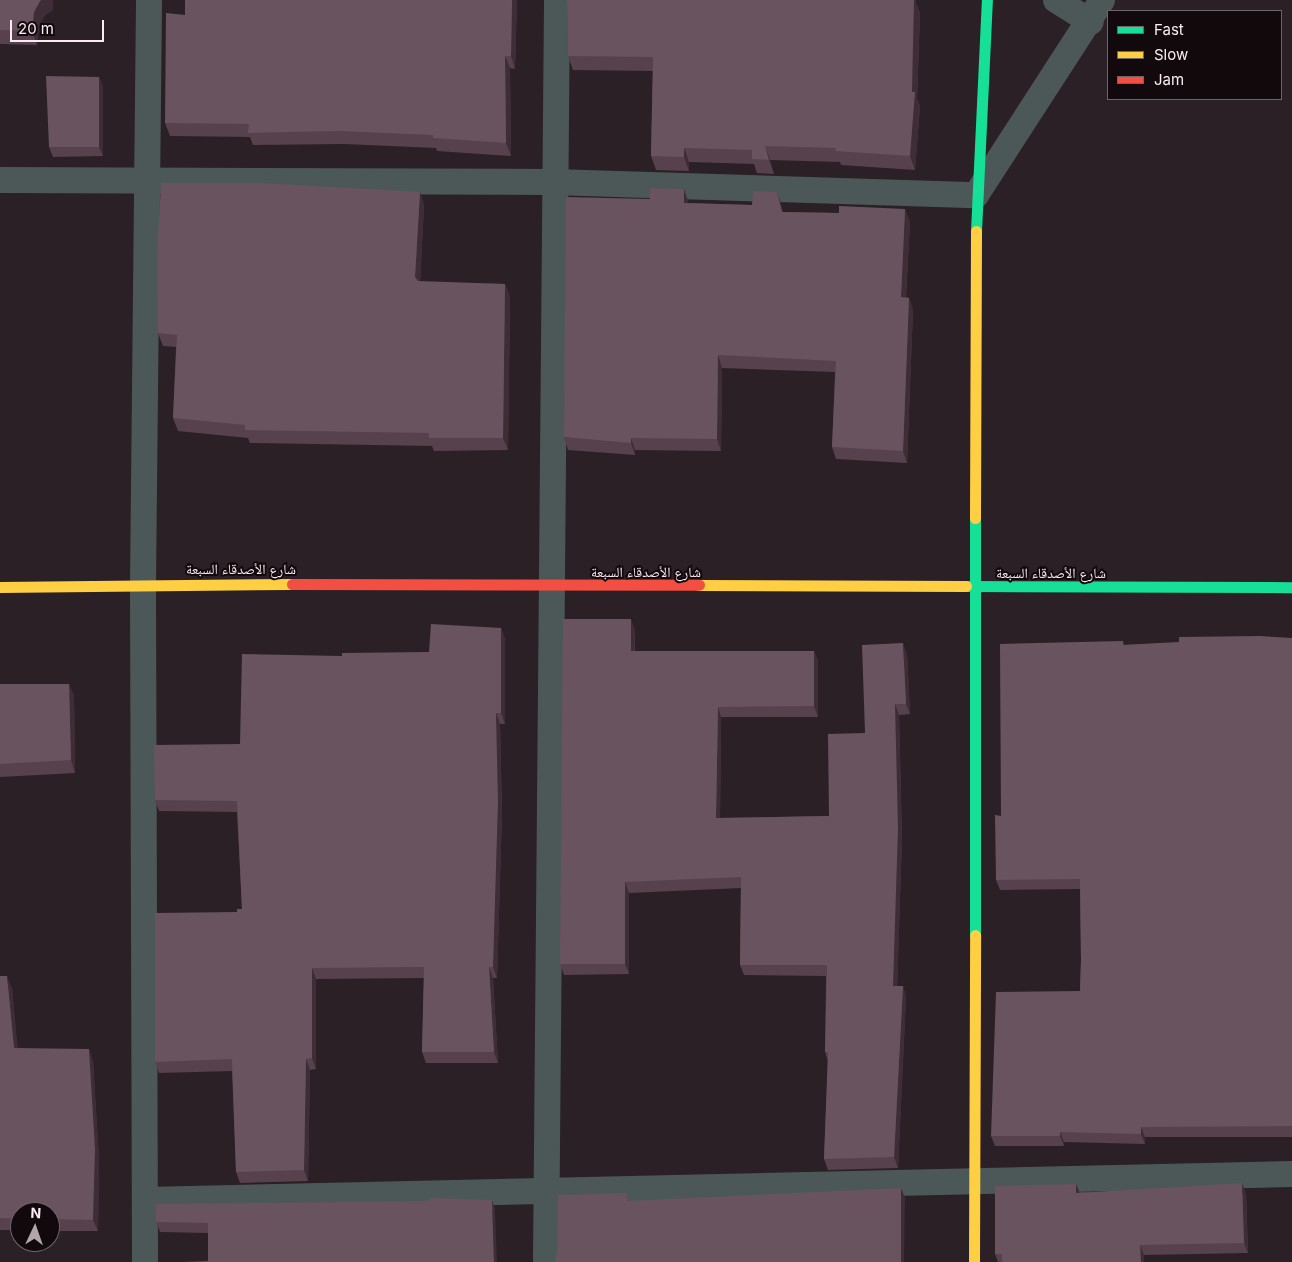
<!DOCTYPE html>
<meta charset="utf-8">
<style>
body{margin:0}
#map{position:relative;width:1292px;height:1262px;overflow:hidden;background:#2b2025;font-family:Inter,"Noto Naskh Arabic",sans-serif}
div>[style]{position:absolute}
.street>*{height:26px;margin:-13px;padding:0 13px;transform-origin:13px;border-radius:13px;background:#4c5857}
.fast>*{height:11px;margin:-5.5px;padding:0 5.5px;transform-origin:5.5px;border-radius:5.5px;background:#16e098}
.slow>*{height:11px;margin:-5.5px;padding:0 5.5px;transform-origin:5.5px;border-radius:5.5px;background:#ffcf43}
.jam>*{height:11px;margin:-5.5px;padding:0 5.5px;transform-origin:5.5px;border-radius:5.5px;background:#f24e42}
.wall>*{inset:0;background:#56414d}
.shaded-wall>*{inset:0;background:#3e2c36}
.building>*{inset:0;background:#68535f}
span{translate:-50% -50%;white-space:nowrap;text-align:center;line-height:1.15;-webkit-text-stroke:4px #12090d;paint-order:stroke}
.street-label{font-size:14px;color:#fbecf3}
.legend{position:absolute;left:1107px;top:10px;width:175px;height:90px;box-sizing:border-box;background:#12090d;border:1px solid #6f6469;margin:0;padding:6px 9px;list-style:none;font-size:15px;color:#fbecf3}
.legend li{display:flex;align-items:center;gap:10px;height:25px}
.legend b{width:25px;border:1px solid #6f6469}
.north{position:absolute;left:10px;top:1202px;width:50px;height:50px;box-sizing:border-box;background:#12090d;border:1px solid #6f6469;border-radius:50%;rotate:3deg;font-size:14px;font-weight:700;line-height:20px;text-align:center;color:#fbecf3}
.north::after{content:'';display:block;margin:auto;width:18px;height:22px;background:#b2a5ab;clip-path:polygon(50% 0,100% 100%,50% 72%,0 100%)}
.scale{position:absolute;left:10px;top:20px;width:94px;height:22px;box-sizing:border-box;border:2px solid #fbecf3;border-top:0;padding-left:6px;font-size:15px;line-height:18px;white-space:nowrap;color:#fbecf3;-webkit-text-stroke:4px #12090d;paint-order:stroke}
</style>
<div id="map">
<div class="street">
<i style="left:1056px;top:0;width:41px;rotate:32.2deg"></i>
<i style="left:0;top:180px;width:553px;rotate:0.21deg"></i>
<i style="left:553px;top:182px;width:423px;rotate:1.8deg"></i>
<i style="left:976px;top:195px;width:232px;rotate:-57.1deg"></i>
<i style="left:145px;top:1200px;width:1147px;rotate:-1.3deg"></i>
<i style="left:145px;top:1262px;width:678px;rotate:-90.17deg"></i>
<i style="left:143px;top:584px;width:584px;rotate:-89.41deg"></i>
<i style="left:546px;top:1262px;width:1262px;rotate:-89.5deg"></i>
</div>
<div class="fast">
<i style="left:976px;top:231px;width:231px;rotate:-87.3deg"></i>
<i style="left:966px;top:586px;width:326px;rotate:0.2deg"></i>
<i style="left:975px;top:935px;width:417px;rotate:-90deg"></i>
</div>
<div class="slow">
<i style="left:975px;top:518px;width:287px;rotate:-89.8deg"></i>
<i style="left:699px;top:585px;width:267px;rotate:0.2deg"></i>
<i style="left:0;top:587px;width:292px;rotate:-0.6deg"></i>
<i style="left:974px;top:1262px;width:327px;rotate:-89.8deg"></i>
</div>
<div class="jam">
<i style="left:292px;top:584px;width:407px;rotate:0.1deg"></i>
</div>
<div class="wall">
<i style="clip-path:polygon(0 0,53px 0,53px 10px,45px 15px,39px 26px,37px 45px,0 44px)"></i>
<i style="clip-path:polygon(517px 0,515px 69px,510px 68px,511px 156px,437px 151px,436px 148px,344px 144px,253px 145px,250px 137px,170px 136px,165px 123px,185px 15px)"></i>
<i style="clip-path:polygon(567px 0,916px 0,916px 3px,920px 13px,917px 99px,920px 106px,915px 170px,841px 165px,840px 162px,770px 160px,774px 174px,757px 173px,754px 164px,689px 162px,689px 171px,656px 170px,651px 156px,653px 71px,573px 70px,568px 56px)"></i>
<i style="clip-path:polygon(99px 77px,103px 87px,103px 156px,53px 157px,49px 147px)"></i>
<i style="clip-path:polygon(684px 189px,688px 203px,752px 205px,777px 192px,783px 212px,839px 213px,905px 209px,910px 222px,906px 297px,909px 298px,913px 310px,907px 463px,836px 459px,832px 447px,835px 372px,722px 368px,721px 451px,635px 450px,635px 455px,568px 450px,564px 437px,650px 199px)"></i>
<i style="clip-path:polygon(420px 192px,424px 205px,420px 282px,505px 284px,510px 297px,508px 450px,434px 451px,432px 446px,250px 443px,248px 438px,178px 431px,173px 418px,176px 347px,163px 346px,158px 333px)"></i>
<i style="clip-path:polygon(501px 628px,505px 639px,505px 724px,500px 724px,502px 813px,497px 978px,493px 978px,498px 1063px,426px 1063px,422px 1052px,424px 978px,316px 979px,316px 1069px,310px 1070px,308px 1181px,240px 1183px,236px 1172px,232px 1071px,159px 1073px,155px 1062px,237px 912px,242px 909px,237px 812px,159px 811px,155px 800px,240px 744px,342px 656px,429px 652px)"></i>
<i style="clip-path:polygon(635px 630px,635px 651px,814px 651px,818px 661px,818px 717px,721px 717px,720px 818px,829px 816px,865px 733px,907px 654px,910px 714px,899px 715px,902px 838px,897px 986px,903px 986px,906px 997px,898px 1168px,828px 1170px,824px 1159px,828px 1061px,825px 1052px,826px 976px,744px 975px,740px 965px,741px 888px,629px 893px,629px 974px,564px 975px,560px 964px)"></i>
<i style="clip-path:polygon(1292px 638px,1292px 1137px,1145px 1137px,1145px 1144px,1064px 1142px,1064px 1146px,995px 1146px,991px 1136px,1080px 991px,1081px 960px,1080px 889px,1000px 890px,996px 880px,1001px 816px,1123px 641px,1124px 645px)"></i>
<i style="clip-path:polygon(0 684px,69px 684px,74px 696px,75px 773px,0 777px)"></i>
<i style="clip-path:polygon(0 976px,12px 988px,17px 1048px,93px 1061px,99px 1161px,98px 1231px,50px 1231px,50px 1212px,20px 1212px,20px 1230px,0 1230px)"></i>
<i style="clip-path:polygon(1076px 1184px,1080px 1192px,1246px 1193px,1248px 1253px,1144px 1255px,1144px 1262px,998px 1262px,995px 1254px)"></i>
<i style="clip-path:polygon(492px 1200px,495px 1210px,208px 1261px,208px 1233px,160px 1232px,156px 1222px)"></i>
</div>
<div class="shaded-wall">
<i style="clip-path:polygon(41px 0,53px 0,53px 10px,45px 15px,39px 26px,37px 45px,32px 31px,34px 12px,40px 1px)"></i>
<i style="clip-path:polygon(512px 0,517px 0,515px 69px,511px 56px)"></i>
<i style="clip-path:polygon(911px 0,916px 0,916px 3px,920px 13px,917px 99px,920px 106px,915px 170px,910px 156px,912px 92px)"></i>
<i style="clip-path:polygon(505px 56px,510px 68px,511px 156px,506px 143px)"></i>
<i style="clip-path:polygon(99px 77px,103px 87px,103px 156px,99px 147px)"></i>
<i style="clip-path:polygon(765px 146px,770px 160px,774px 174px,769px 160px)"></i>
<i style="clip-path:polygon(684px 148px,689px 162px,689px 171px,684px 157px)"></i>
<i style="clip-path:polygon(684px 189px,688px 201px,688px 215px,684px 203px)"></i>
<i style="clip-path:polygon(420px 192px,424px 205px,420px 290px,415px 277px)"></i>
<i style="clip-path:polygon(777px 192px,781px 204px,786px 224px,782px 212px)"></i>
<i style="clip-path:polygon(905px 209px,910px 222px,905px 309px,901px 297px)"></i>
<i style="clip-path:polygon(505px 284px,510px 297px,508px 450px,503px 438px)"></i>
<i style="clip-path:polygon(909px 298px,913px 310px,907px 463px,903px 451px)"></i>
<i style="clip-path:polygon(718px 355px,722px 368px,721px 451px,717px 439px)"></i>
<i style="clip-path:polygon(631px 438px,635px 450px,635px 455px,631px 443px)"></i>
<i style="clip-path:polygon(631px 619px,635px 630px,634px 662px,631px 651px)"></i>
<i style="clip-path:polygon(501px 628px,505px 639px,505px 724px,501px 713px)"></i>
<i style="clip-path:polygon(903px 643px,907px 654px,910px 714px,906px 704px)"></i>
<i style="clip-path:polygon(814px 651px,818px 661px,818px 717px,814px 706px)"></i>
<i style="clip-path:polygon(69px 684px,74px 696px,75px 773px,71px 760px)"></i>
<i style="clip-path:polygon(895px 704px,899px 715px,902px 838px,897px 997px,893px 986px)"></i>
<i style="clip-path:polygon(718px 707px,721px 717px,720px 828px,716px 818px)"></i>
<i style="clip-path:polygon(496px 713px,500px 724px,502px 813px,497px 978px,493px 967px)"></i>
<i style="clip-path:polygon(625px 882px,629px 893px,629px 974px,625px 964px)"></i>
<i style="clip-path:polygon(489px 967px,493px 978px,498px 1063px,494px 1052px)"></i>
<i style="clip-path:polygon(312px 968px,316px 979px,316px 1069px,312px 1058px)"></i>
<i style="clip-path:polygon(7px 976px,12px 988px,19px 1060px,14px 1048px)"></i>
<i style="clip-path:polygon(903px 986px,906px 997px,898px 1168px,894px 1157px)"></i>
<i style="clip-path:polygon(89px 1049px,93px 1061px,99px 1161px,98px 1231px,93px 1220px)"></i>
<i style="clip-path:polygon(306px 1059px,310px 1070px,308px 1181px,304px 1170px)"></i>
<i style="clip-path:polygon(1141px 1127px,1145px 1137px,1145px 1144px,1141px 1134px)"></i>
<i style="clip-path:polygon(1060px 1132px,1064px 1142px,1064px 1146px,1060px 1136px)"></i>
<i style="clip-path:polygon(1242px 1183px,1246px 1193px,1248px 1253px,1244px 1243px)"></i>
<i style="clip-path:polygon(1076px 1184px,1080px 1194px,1076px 1193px)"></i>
<i style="clip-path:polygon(901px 1188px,905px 1198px,904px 1262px,901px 1262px)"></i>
<i style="clip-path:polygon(492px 1200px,495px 1210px,497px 1262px,494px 1262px)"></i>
<i style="clip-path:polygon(1140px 1245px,1144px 1255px,1144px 1262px,1141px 1262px)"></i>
</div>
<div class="building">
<i style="clip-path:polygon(0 0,41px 0,40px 1px,34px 12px,32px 31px,0 30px)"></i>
<i style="clip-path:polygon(185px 0,512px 0,511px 56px,505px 56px,506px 143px,433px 138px,433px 135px,339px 131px,248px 133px,249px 124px,165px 123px,166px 13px,185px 15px)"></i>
<i style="clip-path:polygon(567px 0,914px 0,912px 92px,915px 92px,910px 156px,835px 151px,836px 148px,765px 146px,769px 160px,752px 159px,752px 150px,684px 148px,684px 157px,651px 156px,653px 57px,568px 56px)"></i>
<i style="clip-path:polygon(46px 76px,99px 77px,99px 147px,49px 147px)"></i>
<i style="clip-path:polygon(161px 183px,262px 183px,420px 192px,415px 277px,418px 281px,505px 284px,503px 438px,429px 438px,429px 433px,245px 430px,245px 425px,173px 418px,177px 335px,158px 333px,157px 254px)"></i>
<i style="clip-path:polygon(650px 188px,684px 189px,684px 203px,752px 205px,753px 191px,777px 192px,782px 212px,839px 213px,839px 206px,905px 209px,901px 297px,909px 298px,903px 451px,832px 447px,836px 361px,718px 355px,717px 439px,631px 438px,631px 443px,564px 437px,566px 197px,650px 199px)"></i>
<i style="clip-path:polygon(563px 619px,631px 619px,631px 651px,814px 651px,814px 706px,718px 707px,716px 818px,829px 816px,828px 734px,865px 733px,862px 645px,903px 643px,906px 704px,895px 704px,898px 828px,893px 986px,903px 986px,894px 1157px,824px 1159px,828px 1052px,825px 1052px,827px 965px,740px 965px,741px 877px,625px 882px,625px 964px,560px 964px)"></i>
<i style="clip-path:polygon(431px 624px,501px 628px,501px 713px,496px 713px,498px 802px,493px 967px,489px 967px,494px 1052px,422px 1052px,424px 967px,312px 968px,312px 1058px,306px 1059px,304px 1170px,236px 1172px,232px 1059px,155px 1062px,155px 913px,237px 912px,237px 909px,242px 909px,237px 801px,155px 800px,154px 745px,240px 744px,242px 654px,342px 656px,342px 653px,429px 652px)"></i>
<i style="clip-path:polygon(1260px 636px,1292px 638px,1292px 1126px,1141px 1127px,1141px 1134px,1060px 1132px,1060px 1136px,991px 1136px,996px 992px,1080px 991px,1081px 960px,1080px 879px,996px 880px,995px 815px,1001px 816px,1000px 644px,1123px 641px,1123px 645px,1179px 642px,1179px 637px)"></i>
<i style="clip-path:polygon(0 684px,69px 684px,71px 760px,0 764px)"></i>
<i style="clip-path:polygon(0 976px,7px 976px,14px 1048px,89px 1049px,95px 1149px,93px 1220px,50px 1219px,50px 1212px,20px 1212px,20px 1219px,0 1218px)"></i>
<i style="clip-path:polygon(1242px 1183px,1244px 1243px,1140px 1245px,1141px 1262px,1002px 1262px,1002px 1254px,995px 1254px,995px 1186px,1076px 1184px,1076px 1193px)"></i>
<i style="clip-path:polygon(901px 1188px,901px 1262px,555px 1262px,557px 1252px,558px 1195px,627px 1193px,627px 1201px)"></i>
<i style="clip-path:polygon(432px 1198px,492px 1200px,494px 1262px,183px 1262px,208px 1261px,208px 1223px,156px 1222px,156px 1204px,426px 1201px)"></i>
</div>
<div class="street-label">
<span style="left:241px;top:569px">شارع الأصدقاء السبعة</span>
<span style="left:646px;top:572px">شارع الأصدقاء السبعة</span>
<span style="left:1051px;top:573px">شارع الأصدقاء السبعة</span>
</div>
<ul class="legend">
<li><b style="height:6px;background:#16e098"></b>Fast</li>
<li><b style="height:6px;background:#ffcf43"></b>Slow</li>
<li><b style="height:6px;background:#f24e42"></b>Jam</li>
</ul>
<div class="north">N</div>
<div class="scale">20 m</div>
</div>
